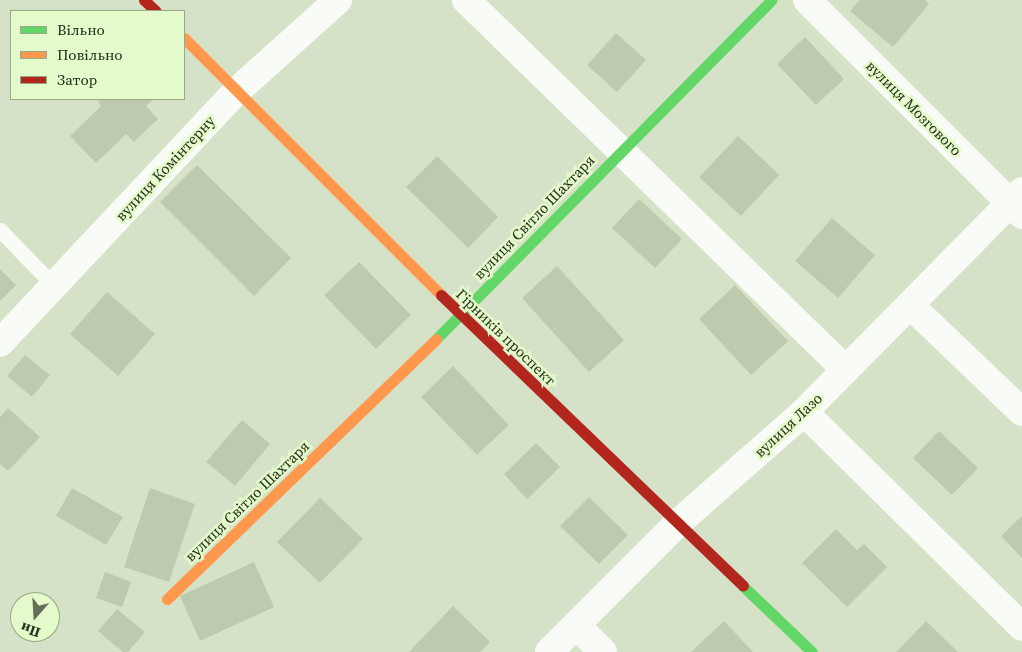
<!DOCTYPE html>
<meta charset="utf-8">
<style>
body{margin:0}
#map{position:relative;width:1022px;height:652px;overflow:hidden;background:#d6e2c8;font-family:"Source Serif 4",serif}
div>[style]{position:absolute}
.building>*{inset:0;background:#becaae}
.lane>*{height:15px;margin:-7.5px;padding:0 7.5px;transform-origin:7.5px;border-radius:7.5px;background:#f9fbf7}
.street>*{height:28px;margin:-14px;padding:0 14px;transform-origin:14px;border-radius:14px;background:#f9fbf7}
.fast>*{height:11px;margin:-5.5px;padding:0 5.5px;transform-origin:5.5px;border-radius:5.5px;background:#63d668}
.slow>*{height:11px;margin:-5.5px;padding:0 5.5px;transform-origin:5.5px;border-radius:5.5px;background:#ff974d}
.jam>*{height:11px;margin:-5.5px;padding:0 5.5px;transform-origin:5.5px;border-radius:5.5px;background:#b3261e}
span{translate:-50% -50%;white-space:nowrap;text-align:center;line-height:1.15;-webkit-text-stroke:5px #e4faca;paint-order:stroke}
.street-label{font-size:15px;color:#272f1d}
.legend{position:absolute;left:10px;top:10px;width:175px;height:90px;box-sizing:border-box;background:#e4faca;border:1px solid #98a985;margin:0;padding:6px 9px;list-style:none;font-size:15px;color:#272f1d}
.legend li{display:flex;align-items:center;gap:10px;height:25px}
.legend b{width:25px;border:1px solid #98a985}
.north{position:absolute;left:10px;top:592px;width:50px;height:50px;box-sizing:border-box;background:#e4faca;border:1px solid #98a985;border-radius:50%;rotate:199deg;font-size:14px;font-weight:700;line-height:20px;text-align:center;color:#272f1d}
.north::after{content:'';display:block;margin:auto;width:18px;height:22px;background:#646e59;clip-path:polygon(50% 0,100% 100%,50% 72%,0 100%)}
</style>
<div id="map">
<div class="building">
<i style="clip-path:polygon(859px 0,925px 0,929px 4px,893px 47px,850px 11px)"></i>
<i style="clip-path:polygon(616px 33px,646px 60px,617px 92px,587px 65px)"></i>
<i style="clip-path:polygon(805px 37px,844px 79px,816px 105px,777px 64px)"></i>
<i style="clip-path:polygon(97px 99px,154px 99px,146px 106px,158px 119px,134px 142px,126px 134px,96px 163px,70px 136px,101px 106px)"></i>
<i style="clip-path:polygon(738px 136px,779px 175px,741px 216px,699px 177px)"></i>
<i style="clip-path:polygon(437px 156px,498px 217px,468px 248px,406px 187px)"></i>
<i style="clip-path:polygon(197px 165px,291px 258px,254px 296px,160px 202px)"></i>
<i style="clip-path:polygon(639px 199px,682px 239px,655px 268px,612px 228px)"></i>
<i style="clip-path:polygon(832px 218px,875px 255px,838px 298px,795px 261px)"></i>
<i style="clip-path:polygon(359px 262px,411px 315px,376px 349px,324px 295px)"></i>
<i style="clip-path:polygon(557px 266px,624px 340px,589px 372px,522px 298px)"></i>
<i style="clip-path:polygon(0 269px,16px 285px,0 301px)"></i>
<i style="clip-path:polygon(735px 285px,788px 341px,751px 375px,699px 319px)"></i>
<i style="clip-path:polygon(107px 292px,155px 334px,118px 376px,70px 334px)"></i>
<i style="clip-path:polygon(25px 355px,50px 375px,32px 397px,7px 376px)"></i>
<i style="clip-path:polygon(453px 366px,509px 425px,477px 455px,421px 397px)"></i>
<i style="clip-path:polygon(8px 408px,40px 437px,8px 471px,0 464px,0 417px)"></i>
<i style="clip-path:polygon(242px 420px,270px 444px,235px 486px,206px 462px)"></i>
<i style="clip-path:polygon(939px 431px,978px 468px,952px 495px,913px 458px)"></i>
<i style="clip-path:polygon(536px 443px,560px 467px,527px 499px,504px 474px)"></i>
<i style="clip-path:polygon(72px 488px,123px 517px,106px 545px,56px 516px)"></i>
<i style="clip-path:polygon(150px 488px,195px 504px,169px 582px,124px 567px)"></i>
<i style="clip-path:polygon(589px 497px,628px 535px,599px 564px,560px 526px)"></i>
<i style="clip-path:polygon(320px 498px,363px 539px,320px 583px,277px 542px)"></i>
<i style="clip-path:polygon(1022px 516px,1022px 558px,1001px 536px)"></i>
<i style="clip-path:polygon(836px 529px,857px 550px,864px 544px,887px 567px,847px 607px,802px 563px)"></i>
<i style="clip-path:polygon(254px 562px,274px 607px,200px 641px,180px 596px)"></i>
<i style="clip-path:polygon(105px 572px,131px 582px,122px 607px,96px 598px)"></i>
<i style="clip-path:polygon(453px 606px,490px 642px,480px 652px,409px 652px)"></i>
<i style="clip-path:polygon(117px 609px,145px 632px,128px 652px,123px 652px,98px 631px)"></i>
<i style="clip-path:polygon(724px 621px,753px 652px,691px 652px)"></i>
<i style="clip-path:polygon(926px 621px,958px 652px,896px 652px)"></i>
</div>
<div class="lane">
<i style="left:0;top:230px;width:79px;rotate:46deg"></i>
</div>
<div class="street">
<i style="left:466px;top:0;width:530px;rotate:44.24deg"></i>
<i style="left:807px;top:0;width:304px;rotate:45deg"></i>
<i style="left:910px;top:305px;width:155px;rotate:43.7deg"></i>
<i style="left:0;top:343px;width:346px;rotate:-46.8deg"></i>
<i style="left:237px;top:91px;width:136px;rotate:-42deg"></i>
<i style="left:804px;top:412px;width:306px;rotate:44.6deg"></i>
<i style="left:576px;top:625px;width:38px;rotate:45deg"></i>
<i style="left:549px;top:652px;width:184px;rotate:-45deg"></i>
<i style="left:679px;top:522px;width:167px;rotate:-41.3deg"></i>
<i style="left:804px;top:412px;width:310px;rotate:-45.4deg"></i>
</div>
<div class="fast">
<i style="left:436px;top:339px;width:477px;rotate:-45.3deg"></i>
<i style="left:743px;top:586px;width:95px;rotate:43.7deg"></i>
</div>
<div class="slow">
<i style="left:184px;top:38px;width:363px;rotate:45deg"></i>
<i style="left:167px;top:599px;width:374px;rotate:-44deg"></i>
</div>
<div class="jam">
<i style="left:144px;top:0;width:16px;rotate:43deg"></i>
<i style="left:441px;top:295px;width:419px;rotate:43.9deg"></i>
</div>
<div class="street-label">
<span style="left:914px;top:108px;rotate:45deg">вулиця Мозгового</span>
<span style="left:165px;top:168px;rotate:-47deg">вулиця Комінтерну</span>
<span style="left:534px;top:217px;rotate:-46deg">вулиця Світло Шахтаря</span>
<span style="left:506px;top:337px;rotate:44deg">Гірників проспект</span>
<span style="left:788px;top:425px;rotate:-43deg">вулиця Лазо</span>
<span style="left:247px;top:501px;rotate:-44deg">вулиця Світло Шахтаря</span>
</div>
<ul class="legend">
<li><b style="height:6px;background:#63d668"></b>Вільно</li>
<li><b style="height:6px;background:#ff974d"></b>Повільно</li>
<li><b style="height:6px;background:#b3261e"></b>Затор</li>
</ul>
<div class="north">Пн</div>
</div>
